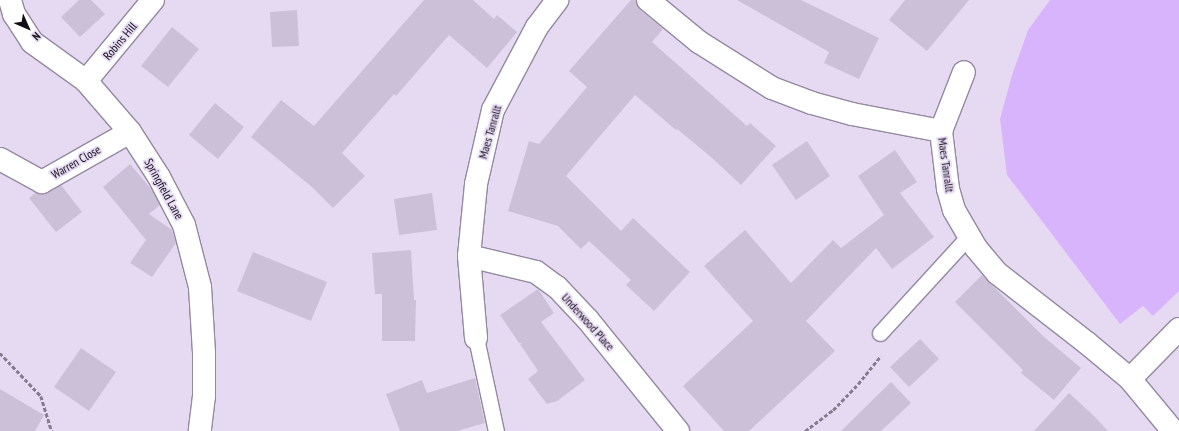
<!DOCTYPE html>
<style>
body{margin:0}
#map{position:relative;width:1179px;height:431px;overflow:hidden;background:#e6daf3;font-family:"PT Sans Narrow",sans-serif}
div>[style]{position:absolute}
.green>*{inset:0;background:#d8b4fc}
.building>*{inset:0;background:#ccc0d8}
.path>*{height:2.5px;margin-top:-1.25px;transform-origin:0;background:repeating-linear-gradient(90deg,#847c8d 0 4px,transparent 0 6px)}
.roads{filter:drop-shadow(1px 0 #9489a0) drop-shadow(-1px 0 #9489a0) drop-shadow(0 1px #9489a0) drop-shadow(0 -1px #9489a0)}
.service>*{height:15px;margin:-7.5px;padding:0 7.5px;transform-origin:7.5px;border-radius:7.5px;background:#fff}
.minor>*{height:22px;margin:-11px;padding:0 11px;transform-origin:11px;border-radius:11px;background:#fff}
span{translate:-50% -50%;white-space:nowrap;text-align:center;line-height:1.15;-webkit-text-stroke:3.5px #e6daf3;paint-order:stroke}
.street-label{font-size:12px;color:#110d15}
.north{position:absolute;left:8px;top:8px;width:40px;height:40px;-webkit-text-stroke:3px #e6daf3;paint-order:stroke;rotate:135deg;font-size:11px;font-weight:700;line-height:16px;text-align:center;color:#110d15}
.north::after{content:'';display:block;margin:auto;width:14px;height:18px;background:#110d15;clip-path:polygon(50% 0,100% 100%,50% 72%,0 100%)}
</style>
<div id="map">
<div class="green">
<i style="clip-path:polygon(1050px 0,1179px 0,1179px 291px,1153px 316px,1143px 306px,1120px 324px,1007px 175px,1000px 119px,1012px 75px,1028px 30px)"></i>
</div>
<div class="building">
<i style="clip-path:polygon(79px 0,91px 0,105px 14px,80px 37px,61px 17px)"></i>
<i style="clip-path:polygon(424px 0,473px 0,494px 19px,497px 15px,517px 32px,487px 68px,449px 35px,396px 96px,394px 94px,342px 153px,365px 176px,333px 208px,312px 187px,251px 137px,281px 100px,314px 126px)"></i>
<i style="clip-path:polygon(631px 0,636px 0,640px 10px,663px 29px,652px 42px,747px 126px,750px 123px,776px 146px,741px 185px,711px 157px,677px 129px,676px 130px,635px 95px,566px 176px,621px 231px,633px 218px,690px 272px,654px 311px,626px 285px,631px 280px,589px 241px,581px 249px,558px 226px,508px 211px,529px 141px,539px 144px,587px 87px,569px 71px)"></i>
<i style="clip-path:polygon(737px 0,801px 0,879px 38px,859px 79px,824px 63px,829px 52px)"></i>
<i style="clip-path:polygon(905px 0,969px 0,927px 51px,889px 20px)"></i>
<i style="clip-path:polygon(297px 10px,299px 46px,272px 47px,270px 12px)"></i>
<i style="clip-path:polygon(172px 27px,199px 49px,168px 87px,141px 66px)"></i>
<i style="clip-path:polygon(215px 103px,244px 127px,218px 159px,189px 135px)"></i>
<i style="clip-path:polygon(807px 141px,830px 176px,796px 200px,772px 165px)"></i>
<i style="clip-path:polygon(895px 150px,917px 182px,900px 193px,934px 237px,892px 269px,876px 248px,806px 321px,835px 351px,749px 431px,724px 431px,683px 386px,753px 321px,704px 266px,745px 230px,791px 283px,833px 240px,841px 248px,884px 215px,858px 176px)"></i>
<i style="clip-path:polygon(130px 164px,152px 190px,160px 205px,149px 214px,172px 230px,176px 243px,152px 277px,130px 263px,146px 240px,103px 187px)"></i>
<i style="clip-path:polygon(61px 185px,82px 212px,56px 232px,29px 198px,35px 193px,42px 194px,48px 193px)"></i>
<i style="clip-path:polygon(432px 193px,437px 230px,399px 235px,394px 199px)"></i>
<i style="clip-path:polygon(411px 250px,414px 300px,416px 300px,415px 341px,382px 341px,382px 294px,375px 294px,372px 253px)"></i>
<i style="clip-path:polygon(253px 252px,327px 282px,311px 321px,237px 291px)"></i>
<i style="clip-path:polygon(982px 275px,1043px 336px,1081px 368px,1054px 400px,1021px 373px,1023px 370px,955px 302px)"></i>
<i style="clip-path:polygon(538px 289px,554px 313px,541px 322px,585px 380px,557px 401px,547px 404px,528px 379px,538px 371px,520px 344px,523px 343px,519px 343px,500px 315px)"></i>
<i style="clip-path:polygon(920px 339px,939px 359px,909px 387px,890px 367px)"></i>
<i style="clip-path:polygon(81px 348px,116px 372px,89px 411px,54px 387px)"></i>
<i style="clip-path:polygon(475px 378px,485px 423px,457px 431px,400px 431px,386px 394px,422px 380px,427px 393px)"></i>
<i style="clip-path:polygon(891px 382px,911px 403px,881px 431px,841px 431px)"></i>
<i style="clip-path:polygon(0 389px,44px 415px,35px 431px,0 431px)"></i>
<i style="clip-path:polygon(1069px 393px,1093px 415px,1108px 431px,1034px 431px)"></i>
</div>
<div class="path">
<i style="left:0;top:353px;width:59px;rotate:46.4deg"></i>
<i style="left:41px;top:396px;width:37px;rotate:73deg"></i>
<i style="left:805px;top:431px;width:35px;rotate:-37deg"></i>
<i style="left:833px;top:410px;width:36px;rotate:-46deg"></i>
<i style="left:858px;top:384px;width:36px;rotate:-51deg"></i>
</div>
<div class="roads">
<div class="service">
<i style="left:880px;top:333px;width:132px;rotate:-47.5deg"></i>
<i style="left:476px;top:338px;width:95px;rotate:77.9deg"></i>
</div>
<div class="minor">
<i style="left:10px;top:0;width:15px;rotate:74deg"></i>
<i style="left:14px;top:14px;width:33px;rotate:57deg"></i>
<i style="left:32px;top:42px;width:67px;rotate:35.8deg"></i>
<i style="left:86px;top:81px;width:67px;rotate:49.2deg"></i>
<i style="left:130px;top:132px;width:54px;rotate:57.2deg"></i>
<i style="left:159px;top:177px;width:54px;rotate:62.5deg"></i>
<i style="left:184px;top:225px;width:64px;rotate:75.5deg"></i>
<i style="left:200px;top:287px;width:66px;rotate:86.5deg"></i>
<i style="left:204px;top:353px;width:43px;rotate:90deg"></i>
<i style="left:204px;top:396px;width:35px;rotate:97deg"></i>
<i style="left:648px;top:0;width:66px;rotate:39.5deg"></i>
<i style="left:699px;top:42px;width:86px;rotate:32.2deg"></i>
<i style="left:772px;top:88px;width:43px;rotate:20.6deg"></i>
<i style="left:812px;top:103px;width:41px;rotate:15.4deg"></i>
<i style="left:852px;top:114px;width:91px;rotate:10.8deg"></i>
<i style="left:941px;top:131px;width:58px;rotate:83.1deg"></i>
<i style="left:948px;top:189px;width:22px;rotate:74deg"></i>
<i style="left:954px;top:210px;width:44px;rotate:59.9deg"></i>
<i style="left:976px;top:248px;width:33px;rotate:50deg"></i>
<i style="left:997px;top:273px;width:114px;rotate:37.9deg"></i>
<i style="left:1087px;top:343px;width:56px;rotate:39.9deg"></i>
<i style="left:1130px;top:379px;width:67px;rotate:50.4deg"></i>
<i style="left:86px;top:81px;width:105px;rotate:-50.4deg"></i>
<i style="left:941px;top:131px;width:63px;rotate:-68.7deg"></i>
<i style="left:0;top:159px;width:48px;rotate:28.7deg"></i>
<i style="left:42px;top:182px;width:101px;rotate:-29.6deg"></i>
<i style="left:469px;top:256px;width:69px;rotate:13.4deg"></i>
<i style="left:536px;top:272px;width:26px;rotate:36deg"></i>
<i style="left:557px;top:287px;width:45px;rotate:46.8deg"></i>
<i style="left:588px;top:320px;width:143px;rotate:51deg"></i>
<i style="left:476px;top:338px;width:82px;rotate:-94.9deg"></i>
<i style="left:469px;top:256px;width:72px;rotate:-84.4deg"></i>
<i style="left:476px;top:184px;width:76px;rotate:-77.1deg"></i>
<i style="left:493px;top:110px;width:94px;rotate:-62.1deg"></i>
<i style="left:537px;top:27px;width:34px;rotate:-53deg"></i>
<i style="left:1130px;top:379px;width:70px;rotate:-45.6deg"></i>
</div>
</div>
<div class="street-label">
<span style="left:120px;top:41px;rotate:-50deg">Robins Hill</span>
<span style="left:490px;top:132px;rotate:-74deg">Maes Tanrallt</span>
<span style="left:76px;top:162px;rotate:-30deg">Warren Close</span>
<span style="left:946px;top:165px;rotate:82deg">Maes Tanrallt</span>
<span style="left:164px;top:189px;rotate:61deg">Springfield Lane</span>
<span style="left:588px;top:322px;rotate:48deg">Underwood Place</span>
</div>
<div class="north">N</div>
</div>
